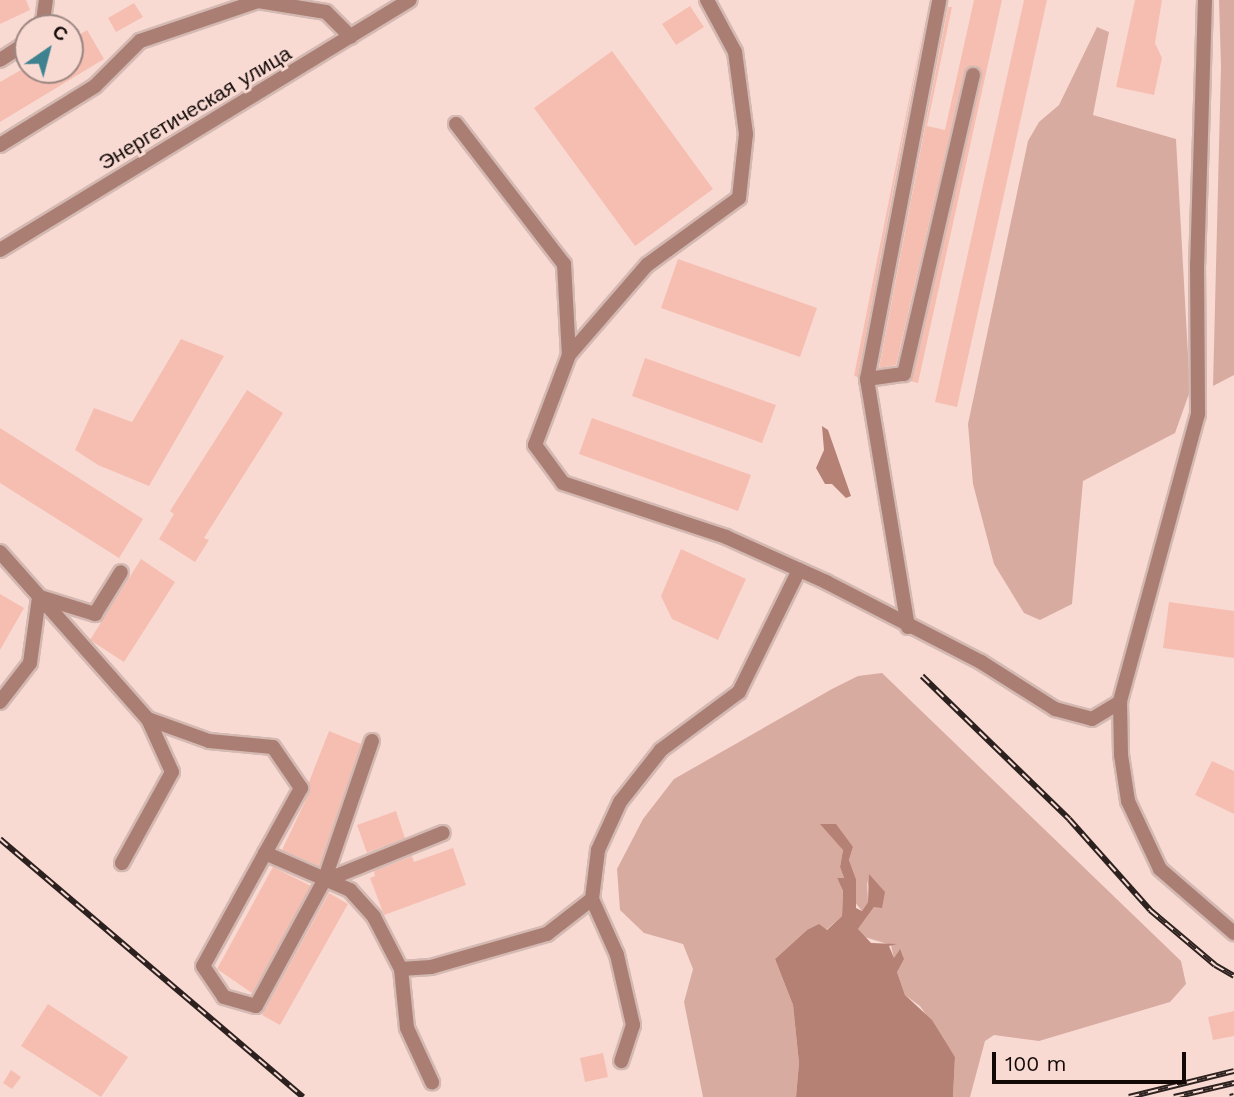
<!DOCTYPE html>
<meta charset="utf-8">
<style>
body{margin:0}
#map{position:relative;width:1234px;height:1097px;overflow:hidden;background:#f8dad3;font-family:"Work Sans",sans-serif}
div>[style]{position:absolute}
.green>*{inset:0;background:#d8aba1}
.water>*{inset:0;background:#b58175}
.building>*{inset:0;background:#f6beb1}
.roads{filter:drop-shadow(2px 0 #d3b9b2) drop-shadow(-2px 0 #d3b9b2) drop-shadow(0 2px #d3b9b2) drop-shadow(0 -2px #d3b9b2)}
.minor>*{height:14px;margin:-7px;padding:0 7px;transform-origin:7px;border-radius:7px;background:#ab7e74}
.rail>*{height:6px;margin-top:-3px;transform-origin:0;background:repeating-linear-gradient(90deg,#f8dad3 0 10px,#2c211e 0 20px);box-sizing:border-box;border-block:2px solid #2c211e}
span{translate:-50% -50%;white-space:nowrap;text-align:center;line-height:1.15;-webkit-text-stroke:6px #f8dad3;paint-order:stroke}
.street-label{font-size:21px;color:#120907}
.north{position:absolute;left:14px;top:14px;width:70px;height:70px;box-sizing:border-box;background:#f8dad3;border:2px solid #9c8681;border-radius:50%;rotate:35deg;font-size:19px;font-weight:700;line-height:28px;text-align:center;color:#120907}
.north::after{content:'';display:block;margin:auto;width:24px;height:32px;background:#3e8290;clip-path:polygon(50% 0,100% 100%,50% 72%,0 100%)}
.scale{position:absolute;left:992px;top:1052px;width:194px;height:32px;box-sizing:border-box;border:4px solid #120907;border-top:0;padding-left:9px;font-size:21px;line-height:24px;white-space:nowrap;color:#120907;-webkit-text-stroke:5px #f8dad3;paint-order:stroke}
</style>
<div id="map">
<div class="green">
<i style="clip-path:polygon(1219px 0,1234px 0,1234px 375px,1213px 386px,1221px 66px)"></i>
<i style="clip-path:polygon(1097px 27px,1109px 32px,1093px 115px,1176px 139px,1190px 391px,1175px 433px,1083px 481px,1072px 604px,1040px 620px,1024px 613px,994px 564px,973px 484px,968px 424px,1028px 141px,1039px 122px,1059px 105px)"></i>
<i style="clip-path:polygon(882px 673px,1181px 961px,1186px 984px,1170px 1002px,1039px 1041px,994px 1035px,985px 1041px,970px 1097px,953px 1097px,955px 1057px,920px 1006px,905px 995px,897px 972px,899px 950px,894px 959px,891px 945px,861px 936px,858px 929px,874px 907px,867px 880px,868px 902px,862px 911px,854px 901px,856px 879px,849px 860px,853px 847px,829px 830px,843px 850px,840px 867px,844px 878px,837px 878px,843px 891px,842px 916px,826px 930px,807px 930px,775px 959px,793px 1005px,799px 1063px,796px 1097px,703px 1097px,684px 1002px,693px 969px,683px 944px,644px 933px,620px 910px,617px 869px,643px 819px,674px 779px,832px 689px,858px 676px)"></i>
</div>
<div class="water">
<i style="clip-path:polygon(822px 426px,828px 430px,851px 496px,846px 498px,832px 484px,825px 484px,816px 468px,824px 450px)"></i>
<i style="clip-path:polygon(820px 824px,836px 824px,853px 847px,849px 860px,856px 879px,856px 908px,862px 911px,868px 902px,869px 874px,885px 892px,882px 908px,874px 907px,858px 929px,871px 943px,897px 944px,889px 946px,894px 958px,900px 949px,904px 959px,897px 972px,905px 995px,932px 1020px,955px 1057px,953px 1097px,796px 1097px,799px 1063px,793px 1005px,775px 959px,807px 930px,819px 924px,827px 930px,842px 916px,843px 891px,837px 878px,844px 878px,840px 867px,843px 850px)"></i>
</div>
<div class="building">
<i style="clip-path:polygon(0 0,26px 0,30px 10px,0 24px)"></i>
<i style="clip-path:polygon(974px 0,1002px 0,918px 383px,910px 381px,982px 77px,976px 66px,964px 73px,896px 365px,879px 368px,948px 7px,952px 7px,927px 126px,945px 130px)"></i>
<i style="clip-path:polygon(1024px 0,1047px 0,957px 407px,935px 402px)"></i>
<i style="clip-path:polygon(1135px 0,1162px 0,1155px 43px,1162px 58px,1154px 95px,1116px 87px)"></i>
<i style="clip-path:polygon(134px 3px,143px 17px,116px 32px,108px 18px)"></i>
<i style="clip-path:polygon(928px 4px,858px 377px,854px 376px)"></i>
<i style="clip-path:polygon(690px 6px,704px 27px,676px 45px,662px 24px)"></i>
<i style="clip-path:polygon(87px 30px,104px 59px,0 122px,0 82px,28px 66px,28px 70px,70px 70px,70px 41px)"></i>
<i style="clip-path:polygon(612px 51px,713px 189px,635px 246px,534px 108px)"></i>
<i style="clip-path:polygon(678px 259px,817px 308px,800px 357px,661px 308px)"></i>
<i style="clip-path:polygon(181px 339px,224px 356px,149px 486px,98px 465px,75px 450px,94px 408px,132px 422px)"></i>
<i style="clip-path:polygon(645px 358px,776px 405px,762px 443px,632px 396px)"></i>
<i style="clip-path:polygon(247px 390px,283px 413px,204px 538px,209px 540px,195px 562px,159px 539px,174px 514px,170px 511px)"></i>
<i style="clip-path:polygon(592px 418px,751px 475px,738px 511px,579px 454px)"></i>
<i style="clip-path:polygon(0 428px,143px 519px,119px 558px,0 483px)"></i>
<i style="clip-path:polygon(681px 549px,746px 579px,718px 640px,672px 619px,661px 596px)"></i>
<i style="clip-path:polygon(141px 559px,175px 582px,124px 662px,90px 640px)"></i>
<i style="clip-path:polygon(0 594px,24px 608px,0 650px)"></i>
<i style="clip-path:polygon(1169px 602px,1234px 611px,1234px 658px,1163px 648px)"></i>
<i style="clip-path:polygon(329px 731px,361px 744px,319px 866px,282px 850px,309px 793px,309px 782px)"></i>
<i style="clip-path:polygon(1212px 761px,1234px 771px,1234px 814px,1195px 795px)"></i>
<i style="clip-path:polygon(396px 811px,405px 838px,367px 853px,357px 825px)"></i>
<i style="clip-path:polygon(453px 848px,466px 885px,384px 915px,370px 878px,375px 876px,374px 871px,412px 856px,414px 862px)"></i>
<i style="clip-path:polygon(273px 867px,311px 886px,252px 993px,217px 969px)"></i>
<i style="clip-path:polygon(329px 893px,348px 904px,280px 1025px,262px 1015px)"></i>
<i style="clip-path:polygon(48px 1004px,128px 1057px,101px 1097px,21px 1046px)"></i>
<i style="clip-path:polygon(1234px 1011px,1234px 1036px,1213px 1040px,1208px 1017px)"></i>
<i style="clip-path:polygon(603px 1053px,608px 1077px,585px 1082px,580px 1058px)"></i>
<i style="clip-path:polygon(11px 1070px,21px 1077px,12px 1089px,3px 1083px)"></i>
</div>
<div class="roads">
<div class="minor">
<i style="left:1205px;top:0;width:264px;rotate:91.7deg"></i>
<i style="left:1197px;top:264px;width:150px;rotate:89.6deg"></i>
<i style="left:1198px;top:414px;width:298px;rotate:105.2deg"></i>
<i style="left:1120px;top:702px;width:53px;rotate:88.9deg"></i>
<i style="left:1121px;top:755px;width:47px;rotate:81.3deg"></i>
<i style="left:1128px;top:801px;width:75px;rotate:64.8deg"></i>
<i style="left:1160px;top:869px;width:98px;rotate:40.9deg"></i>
<i style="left:42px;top:28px;width:28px;rotate:-82deg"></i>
<i style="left:0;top:60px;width:33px;rotate:-33deg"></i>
<i style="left:456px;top:124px;width:177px;rotate:52.4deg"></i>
<i style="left:564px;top:264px;width:91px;rotate:86.9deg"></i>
<i style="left:569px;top:355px;width:96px;rotate:110.7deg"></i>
<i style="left:535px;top:445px;width:47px;rotate:53.6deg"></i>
<i style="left:563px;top:483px;width:172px;rotate:18.3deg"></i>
<i style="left:726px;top:537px;width:110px;rotate:24.2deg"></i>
<i style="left:826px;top:582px;width:174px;rotate:27.3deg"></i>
<i style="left:981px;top:662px;width:88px;rotate:32.4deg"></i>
<i style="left:1055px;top:709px;width:38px;rotate:15deg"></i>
<i style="left:1092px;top:719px;width:33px;rotate:-31deg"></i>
<i style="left:0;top:145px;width:112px;rotate:-31.8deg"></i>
<i style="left:95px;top:86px;width:64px;rotate:-45deg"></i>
<i style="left:140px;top:41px;width:125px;rotate:-18.7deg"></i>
<i style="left:258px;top:1px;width:69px;rotate:9.2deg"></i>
<i style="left:326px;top:12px;width:35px;rotate:45deg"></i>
<i style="left:0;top:250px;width:480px;rotate:-31.4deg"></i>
<i style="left:569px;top:355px;width:119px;rotate:-49.1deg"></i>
<i style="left:647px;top:265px;width:114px;rotate:-36.1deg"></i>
<i style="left:739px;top:198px;width:64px;rotate:-83.8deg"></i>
<i style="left:746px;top:134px;width:83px;rotate:-97.6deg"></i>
<i style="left:735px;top:52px;width:59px;rotate:-118.3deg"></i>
<i style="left:867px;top:379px;width:37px;rotate:-8deg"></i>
<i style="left:904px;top:374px;width:307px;rotate:-77deg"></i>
<i style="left:0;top:552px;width:223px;rotate:48.5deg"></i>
<i style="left:148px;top:719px;width:58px;rotate:65.6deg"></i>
<i style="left:172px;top:772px;width:104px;rotate:118.8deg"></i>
<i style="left:40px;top:597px;width:58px;rotate:17.2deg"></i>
<i style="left:95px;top:614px;width:49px;rotate:-58.2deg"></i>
<i style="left:908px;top:627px;width:251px;rotate:-99.4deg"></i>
<i style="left:867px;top:379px;width:386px;rotate:-79.2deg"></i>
<i style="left:0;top:702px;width:49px;rotate:-52.4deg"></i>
<i style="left:30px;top:663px;width:67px;rotate:-82.2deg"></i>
<i style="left:148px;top:719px;width:65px;rotate:19.8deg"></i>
<i style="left:209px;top:741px;width:64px;rotate:5.4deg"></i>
<i style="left:273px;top:747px;width:50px;rotate:55.7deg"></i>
<i style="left:301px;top:788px;width:203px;rotate:118.8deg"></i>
<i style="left:203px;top:966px;width:37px;rotate:56deg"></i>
<i style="left:224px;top:997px;width:33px;rotate:16deg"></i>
<i style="left:256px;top:1006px;width:142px;rotate:-61.5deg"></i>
<i style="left:324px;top:881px;width:148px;rotate:-71.1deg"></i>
<i style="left:265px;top:853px;width:93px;rotate:23.5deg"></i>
<i style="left:350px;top:890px;width:36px;rotate:48deg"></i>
<i style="left:374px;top:917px;width:59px;rotate:62.6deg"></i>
<i style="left:401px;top:969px;width:59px;rotate:84.2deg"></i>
<i style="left:407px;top:1028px;width:60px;rotate:65.2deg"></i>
<i style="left:324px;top:881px;width:128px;rotate:-22deg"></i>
<i style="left:592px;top:899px;width:61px;rotate:65.9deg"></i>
<i style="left:617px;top:955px;width:72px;rotate:77.1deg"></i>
<i style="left:633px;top:1025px;width:38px;rotate:108deg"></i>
<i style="left:401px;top:969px;width:30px;rotate:-4deg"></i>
<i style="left:431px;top:967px;width:121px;rotate:-15.9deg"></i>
<i style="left:547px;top:934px;width:57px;rotate:-37.9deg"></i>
<i style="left:592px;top:899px;width:49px;rotate:-83deg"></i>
<i style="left:598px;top:850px;width:53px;rotate:-65.4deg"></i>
<i style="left:620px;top:802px;width:66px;rotate:-51.7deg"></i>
<i style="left:661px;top:750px;width:97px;rotate:-36.6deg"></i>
<i style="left:739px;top:692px;width:136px;rotate:-63.8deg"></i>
</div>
</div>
<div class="rail">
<i style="left:922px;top:676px;width:205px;rotate:44.2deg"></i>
<i style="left:1069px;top:819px;width:122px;rotate:48.3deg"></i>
<i style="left:1150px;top:910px;width:85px;rotate:40.2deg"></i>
<i style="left:1215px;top:965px;width:22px;rotate:30deg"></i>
<i style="left:0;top:839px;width:398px;rotate:40.4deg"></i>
<i style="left:1129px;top:1097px;width:108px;rotate:-13.9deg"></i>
<i style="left:1174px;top:1097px;width:62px;rotate:-13.1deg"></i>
<i style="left:1230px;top:1097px;width:4px;rotate:-14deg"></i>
</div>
<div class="street-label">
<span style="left:195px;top:108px;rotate:-31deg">Энергетическая улица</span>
</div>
<div class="north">С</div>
<div class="scale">100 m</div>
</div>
